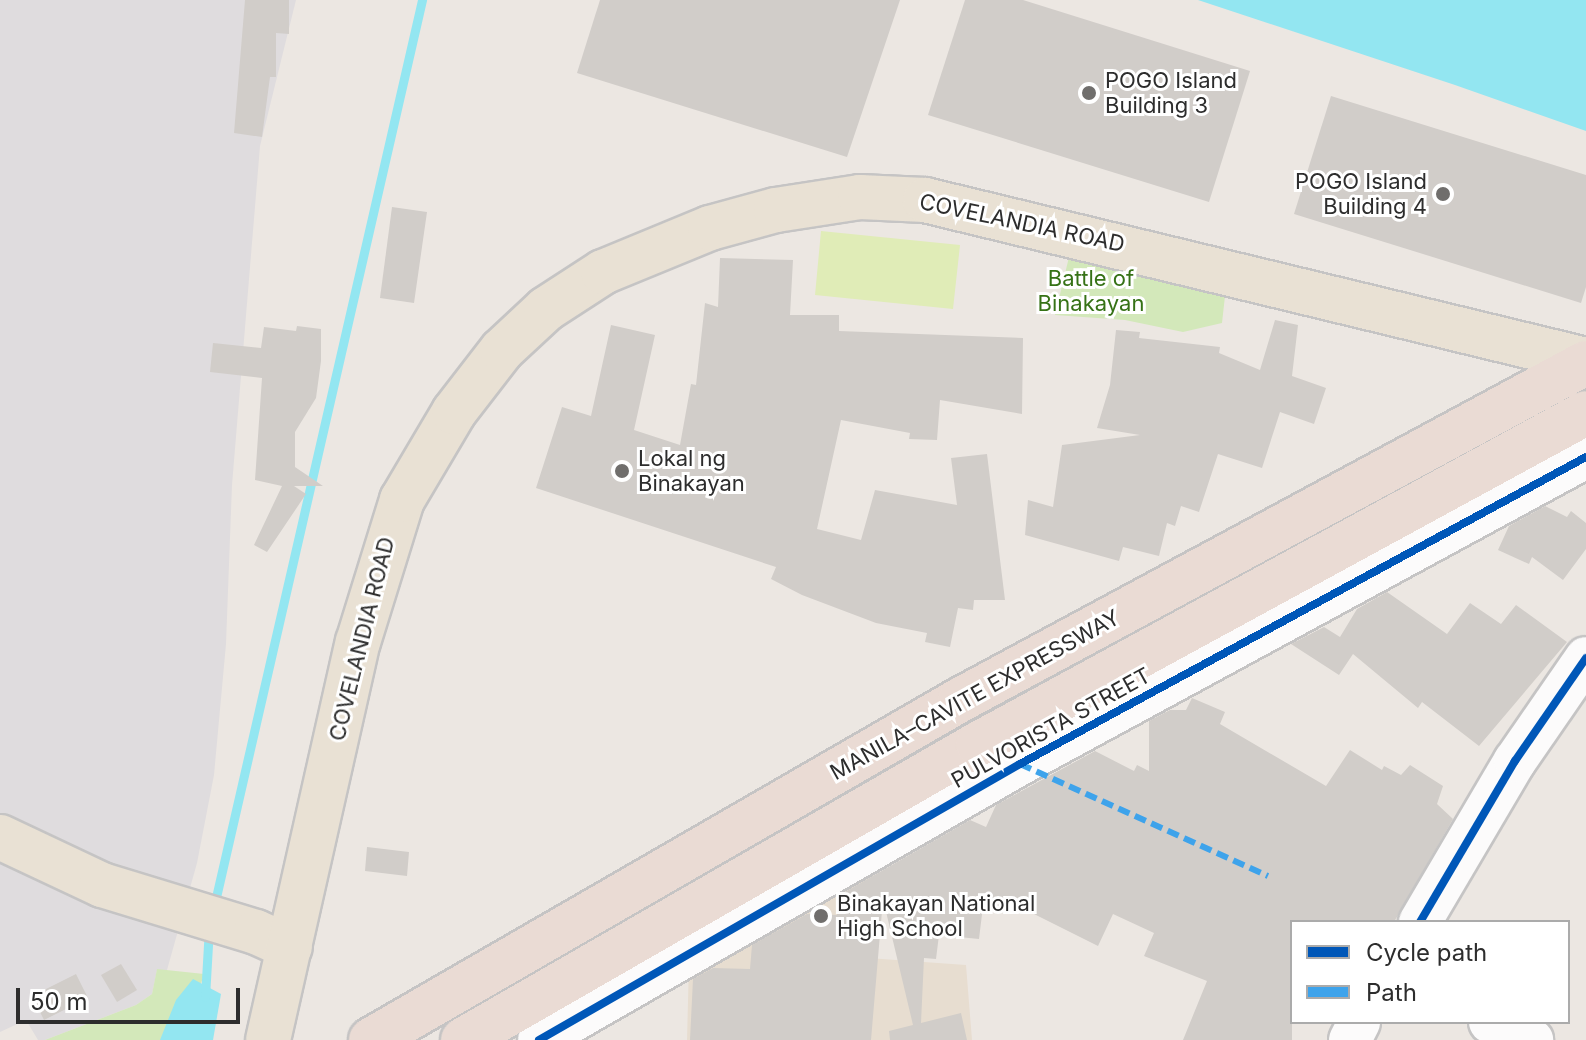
<!DOCTYPE html>
<meta charset="utf-8">
<style>
body{margin:0}
#map{position:relative;width:1586px;height:1040px;overflow:hidden;background:#ece7e2;font-family:Inter,sans-serif}
div>[style]{position:absolute}
.industrial>*{inset:0;background:#dfdcde}
.education>*{inset:0;background:#e7ddd0}
.green>*{inset:0;background:#d3e8ba}
.pitch>*{inset:0;background:#e0ecb7}
.water>*{inset:0;background:#93e6f1}
.stream>*{height:9px;margin:-4.5px;padding:0 4.5px;transform-origin:4.5px;border-radius:4.5px;background:#93e6f1}
.building>*{inset:0;background:#d1cdc9}
.roads{filter:drop-shadow(2px 0 #c5c4c4) drop-shadow(-2px 0 #c5c4c4) drop-shadow(0 2px #c5c4c4) drop-shadow(0 -2px #c5c4c4)}
.minor>*{height:42px;margin:-21px;padding:0 21px;transform-origin:21px;border-radius:21px;background:#fcfbfb}
.major>*{height:44px;margin:-22px;padding:0 22px;transform-origin:22px;border-radius:22px;background:#e9e1d4}
.highway>*{height:44px;margin:-22px;padding:0 22px;transform-origin:22px;border-radius:22px;background:#eadbd4}
.quiet>*{height:6px;margin-top:-3px;transform-origin:0;background:repeating-linear-gradient(90deg,#3ea3eb 0 12px,transparent 0 18px)}
.cycleway>*{height:8px;margin:-4px;padding:0 4px;transform-origin:4px;border-radius:4px;background:#0057b8}
.dots>*{width:22px;height:22px;translate:-50% -50%;box-sizing:border-box;border:4px solid #fff;border-radius:50%}
span{translate:-50% -50%;white-space:nowrap;text-align:center;line-height:1.15;-webkit-text-stroke:6px #fff;paint-order:stroke}
.poi-label{font-size:22px;color:#2d2d2d}
.left{translate:0 -50%;text-align:left}
.right{translate:-100% -50%;text-align:right}
.street-label{font-size:22px;color:#2d2d2d}
.park-label{font-size:22px;color:#367216}
.legend{position:absolute;left:1290px;top:920px;width:280px;height:104px;box-sizing:border-box;background:#fff;border:2px solid #ababab;margin:0;padding:10px 14px;list-style:none;font-size:24px;color:#2d2d2d}
.legend li{display:flex;align-items:center;gap:16px;height:40px}
.legend b{width:40px;border:2px solid #ababab}
.scale{position:absolute;left:16px;top:988px;width:224px;height:36px;box-sizing:border-box;border:4px solid #2d2d2d;border-top:0;padding-left:10px;font-size:24px;line-height:28px;white-space:nowrap;color:#2d2d2d;-webkit-text-stroke:6px #fff;paint-order:stroke}
</style>
<div id="map">
<div class="industrial">
<i style="clip-path:polygon(0 0,296px 0,260px 146px,232px 485px,226px 644px,214px 775px,197px 863px,167px 970px,157px 970px,152px 994px,136px 1005px,45px 1040px,38px 1040px,26px 1020px,0 1032px)"></i>
</div>
<div class="education">
<i style="clip-path:polygon(850px 871px,875px 873px,868px 958px,966px 965px,972px 1040px,687px 1040px,689px 963px)"></i>
</div>
<div class="green">
<i style="clip-path:polygon(1069px 257px,1225px 296px,1222px 323px,1183px 332px,1125px 320px,1055px 315px)"></i>
<i style="clip-path:polygon(157px 969px,204px 974px,183px 1040px,45px 1040px,136px 1005px,152px 994px)"></i>
</div>
<div class="pitch">
<i style="clip-path:polygon(821px 231px,960px 245px,953px 309px,815px 295px)"></i>
</div>
<div class="water">
<i style="clip-path:polygon(1198px 0,1586px 0,1586px 131px,1455px 85px)"></i>
<i style="clip-path:polygon(193px 979px,221px 994px,213px 1040px,160px 1040px,176px 1000px)"></i>
</div>
<div class="stream">
<i style="left:214px;top:906px;width:930px;rotate:-77.07deg"></i>
<i style="left:205px;top:997px;width:69px;rotate:-86.7deg"></i>
</div>
<div class="building">
<i style="clip-path:polygon(245px 0,289px 0,289px 34px,276px 33px,276px 77px,270px 77px,262px 137px,234px 133px)"></i>
<i style="clip-path:polygon(600px 0,900px 0,847px 157px,577px 73px)"></i>
<i style="clip-path:polygon(965px 0,1023px 0,1250px 71px,1209px 202px,928px 115px)"></i>
<i style="clip-path:polygon(1331px 96px,1586px 175px,1586px 287px,1581px 303px,1294px 214px)"></i>
<i style="clip-path:polygon(392px 207px,427px 212px,414px 303px,380px 298px)"></i>
<i style="clip-path:polygon(720px 258px,793px 260px,790px 315px,839px 315px,839px 331px,1023px 338px,1022px 414px,940px 400px,937px 440px,909px 439px,910px 433px,841px 420px,817px 529px,861px 540px,875px 490px,957px 505px,951px 458px,987px 454px,1005px 600px,974px 600px,973px 610px,958px 608px,950px 647px,925px 642px,927px 633px,876px 623px,802px 595px,771px 579px,776px 567px,536px 488px,562px 407px,591px 416px,611px 325px,655px 335px,634px 430px,680px 445px,691px 384px,696px 385px,705px 303px,718px 307px)"></i>
<i style="clip-path:polygon(1275px 320px,1298px 325px,1292px 376px,1326px 388px,1314px 424px,1280px 412px,1262px 468px,1218px 454px,1199px 512px,1181px 506px,1175px 526px,1167px 523px,1159px 556px,1123px 547px,1119px 561px,1025px 535px,1028px 500px,1053px 507px,1062px 445px,1140px 435px,1097px 428px,1110px 385px,1116px 330px,1140px 332px,1139px 338px,1220px 347px,1219px 353px,1260px 370px)"></i>
<i style="clip-path:polygon(297px 326px,321px 329px,321px 361px,316px 398px,295px 432px,295px 467px,323px 486px,294px 486px,306px 494px,267px 552px,254px 545px,282px 486px,255px 480px,262px 378px,210px 372px,213px 343px,261px 348px,264px 327px,296px 331px)"></i>
<i style="clip-path:polygon(1545px 506px,1567px 517px,1571px 511px,1586px 523px,1586px 549px,1563px 580px,1532px 557px,1529px 564px,1498px 550px,1509px 526px)"></i>
<i style="clip-path:polygon(1387px 592px,1447px 634px,1470px 603px,1501px 624px,1516px 605px,1567px 642px,1479px 746px,1422px 702px,1418px 708px,1353px 654px,1339px 675px,1291px 644px,1324px 627px,1340px 637px,1357px 609px)"></i>
<i style="clip-path:polygon(1192px 698px,1225px 712px,1220px 724px,1326px 786px,1350px 750px,1382px 770px,1384px 766px,1401px 775px,1410px 765px,1443px 786px,1437px 804px,1453px 819px,1394px 922px,1292px 922px,1292px 1040px,1183px 1040px,1207px 981px,1144px 956px,1154px 933px,1113px 914px,1098px 946px,1024px 909px,983px 906px,979px 939px,939px 935px,936px 959px,924px 958px,921px 1023px,961px 1013px,967px 1040px,890px 1040px,889px 1031px,913px 1025px,883px 899px,871px 1040px,690px 1040px,693px 979px,713px 968px,750px 969px,752px 945px,807px 914px,837px 915px,838px 896px,970px 820px,986px 827px,996px 805px,1095px 751px,1134px 771px,1137px 765px,1149px 771px,1149px 721px,1170px 710px,1186px 710px)"></i>
<i style="clip-path:polygon(367px 847px,409px 852px,407px 876px,365px 871px)"></i>
<i style="clip-path:polygon(121px 964px,137px 990px,117px 1002px,101px 975px)"></i>
<i style="clip-path:polygon(76px 974px,88px 998px,44px 1020px,32px 996px)"></i>
</div>
<div class="roads">
<div class="minor">
<i style="left:1420px;top:922px;width:187px;rotate:-59.5deg"></i>
<i style="left:1515px;top:761px;width:125px;rotate:-55.4deg"></i>
<i style="left:1490px;top:1022px;width:46px;rotate:23.2deg"></i>
<i style="left:539px;top:1040px;width:555px;rotate:-29.85deg"></i>
<i style="left:1020px;top:764px;width:644px;rotate:-28.48deg"></i>
<i style="left:1350px;top:1040px;width:20px;rotate:-63deg"></i>
</div>
<div class="major">
<i style="left:0;top:837px;width:113px;rotate:25.2deg"></i>
<i style="left:102px;top:885px;width:161px;rotate:17deg"></i>
<i style="left:256px;top:932px;width:37px;rotate:24deg"></i>
<i style="left:268px;top:1040px;width:408px;rotate:-77.3deg"></i>
<i style="left:358px;top:642px;width:149px;rotate:-72.8deg"></i>
<i style="left:402px;top:500px;width:102px;rotate:-59.4deg"></i>
<i style="left:454px;top:412px;width:78px;rotate:-52.3deg"></i>
<i style="left:502px;top:350px;width:60px;rotate:-43deg"></i>
<i style="left:546px;top:309px;width:68px;rotate:-33deg"></i>
<i style="left:603px;top:272px;width:116px;rotate:-22.4deg"></i>
<i style="left:710px;top:228px;width:68px;rotate:-15.3deg"></i>
<i style="left:776px;top:210px;width:85px;rotate:-8.8deg"></i>
<i style="left:860px;top:197px;width:65px;rotate:2.6deg"></i>
<i style="left:925px;top:200px;width:680px;rotate:13.61deg"></i>
</div>
<div class="highway">
<i style="left:371px;top:1040px;width:680px;rotate:-30deg"></i>
<i style="left:960px;top:700px;width:711px;rotate:-28.3deg"></i>
<i style="left:463px;top:1040px;width:594px;rotate:-29.89deg"></i>
<i style="left:978px;top:744px;width:692px;rotate:-28.56deg"></i>
</div>
</div>
<div class="quiet">
<i style="left:1020px;top:764px;width:272px;rotate:24.3deg"></i>
</div>
<div class="cycleway">
<i style="left:1420px;top:922px;width:187px;rotate:-59.5deg"></i>
<i style="left:1515px;top:761px;width:125px;rotate:-55.4deg"></i>
<i style="left:539px;top:1040px;width:555px;rotate:-29.85deg"></i>
<i style="left:1020px;top:764px;width:644px;rotate:-28.48deg"></i>
</div>
<div class="dots">
<i style="left:1089px;top:93px;background:#706e6c"></i>
<i style="left:1443px;top:194px;background:#706e6c"></i>
<i style="left:622px;top:471px;background:#706e6c"></i>
<i style="left:821px;top:916px;background:#706e6c"></i>
</div>
<div class="poi-label">
<span class="left" style="left:1105px;top:93px">POGO Island<br>Building 3</span>
<span class="right" style="left:1427px;top:194px">POGO Island<br>Building 4</span>
<span class="left" style="left:638px;top:471px">Lokal ng<br>Binakayan</span>
<span class="left" style="left:837px;top:916px">Binakayan National<br>High School</span>
</div>
<div class="street-label">
<span style="left:1022px;top:223px;rotate:12deg">COVELANDIA ROAD</span>
<span style="left:362px;top:639px;rotate:-76deg">COVELANDIA ROAD</span>
<span style="left:975px;top:695px;rotate:-29deg">MANILA–CAVITE EXPRESSWAY</span>
<span style="left:1051px;top:728px;rotate:-29deg">PULVORISTA STREET</span>
</div>
<div class="park-label">
<span style="left:1091px;top:291px">Battle of<br>Binakayan</span>
</div>
<ul class="legend">
<li><b style="height:10px;background:#0057b8"></b>Cycle path</li>
<li><b style="height:10px;background:#3ea3eb"></b>Path</li>
</ul>
<div class="scale">50 m</div>
</div>
